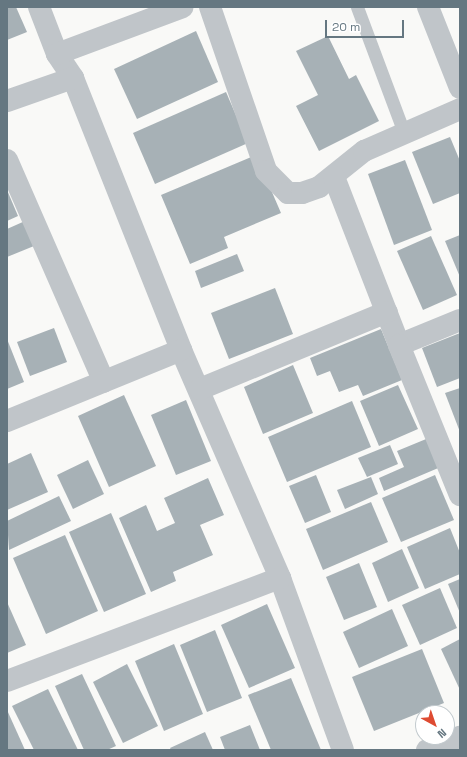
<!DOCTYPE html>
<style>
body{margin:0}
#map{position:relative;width:467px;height:757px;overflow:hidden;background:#f9f9f7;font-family:"Space Grotesk",sans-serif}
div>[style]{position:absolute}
.building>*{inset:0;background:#a7b1b6}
.lane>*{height:13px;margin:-6.5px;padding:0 6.5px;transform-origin:6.5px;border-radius:6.5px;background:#c0c5c9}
.street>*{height:22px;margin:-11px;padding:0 11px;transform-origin:11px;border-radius:11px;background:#c0c5c9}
span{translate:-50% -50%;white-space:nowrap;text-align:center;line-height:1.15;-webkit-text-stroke:4px #fff;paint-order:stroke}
.frame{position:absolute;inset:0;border:8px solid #657781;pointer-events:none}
.north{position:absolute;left:415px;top:705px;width:40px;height:40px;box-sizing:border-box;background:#fff;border:1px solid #c1c9cd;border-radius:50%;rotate:140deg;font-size:11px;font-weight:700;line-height:16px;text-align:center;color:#657781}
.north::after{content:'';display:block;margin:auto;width:14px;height:18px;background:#de4b32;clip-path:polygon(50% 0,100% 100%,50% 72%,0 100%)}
.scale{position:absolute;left:325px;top:20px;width:79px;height:18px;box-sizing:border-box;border:2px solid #657781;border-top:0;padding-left:5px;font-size:12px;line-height:14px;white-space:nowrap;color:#657781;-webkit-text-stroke:3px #fff;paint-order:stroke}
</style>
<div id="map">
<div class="building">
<i style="clip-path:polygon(7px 7px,16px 7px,27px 32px,7px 40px)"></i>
<i style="clip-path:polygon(196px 31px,218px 82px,137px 119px,114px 69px)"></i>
<i style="clip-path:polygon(328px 36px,349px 79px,356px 75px,379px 121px,319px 151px,296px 106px,318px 95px,296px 51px)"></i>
<i style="clip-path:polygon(226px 92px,248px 143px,155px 184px,133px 133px)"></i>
<i style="clip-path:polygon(450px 137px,460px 161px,460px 193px,433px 204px,412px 152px)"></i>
<i style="clip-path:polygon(256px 155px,281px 213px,224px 237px,228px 248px,190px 264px,161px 195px)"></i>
<i style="clip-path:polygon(405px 160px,432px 230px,394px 245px,368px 174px)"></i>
<i style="clip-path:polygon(7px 190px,18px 216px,7px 221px)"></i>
<i style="clip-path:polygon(25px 221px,34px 246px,7px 257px,7px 229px)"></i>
<i style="clip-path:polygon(460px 235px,460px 277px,445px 241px)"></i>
<i style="clip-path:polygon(431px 236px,457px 295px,423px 310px,397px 251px)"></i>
<i style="clip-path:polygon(237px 254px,244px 271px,201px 288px,195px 271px)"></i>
<i style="clip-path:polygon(275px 288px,293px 334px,229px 359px,211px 313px)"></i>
<i style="clip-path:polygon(54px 328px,67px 362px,30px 376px,17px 342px)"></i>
<i style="clip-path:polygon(381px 329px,402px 380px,363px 396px,358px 385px,339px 392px,330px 371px,317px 376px,310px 358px)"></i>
<i style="clip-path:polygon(460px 333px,460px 378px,437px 387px,422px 348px)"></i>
<i style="clip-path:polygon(7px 339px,24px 382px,7px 389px)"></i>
<i style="clip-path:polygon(293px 365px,313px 413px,263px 434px,244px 387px)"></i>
<i style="clip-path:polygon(398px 385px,418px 429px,379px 446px,360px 401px)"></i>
<i style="clip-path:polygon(460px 388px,460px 432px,445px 393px)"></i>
<i style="clip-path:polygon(124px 395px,156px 466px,109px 487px,78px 416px)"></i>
<i style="clip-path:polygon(186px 400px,211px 461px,176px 475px,151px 415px)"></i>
<i style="clip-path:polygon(352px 401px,371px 447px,287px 482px,268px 437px)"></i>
<i style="clip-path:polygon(431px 437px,443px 466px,384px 491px,379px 478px,404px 467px,397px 451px)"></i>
<i style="clip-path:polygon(390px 445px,398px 464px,367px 477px,358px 458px)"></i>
<i style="clip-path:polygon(31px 453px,48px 492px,7px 510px,7px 464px)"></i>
<i style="clip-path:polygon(88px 460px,104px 494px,73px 509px,57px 475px)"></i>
<i style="clip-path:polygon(316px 475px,331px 512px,305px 523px,289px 486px)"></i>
<i style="clip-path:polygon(435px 475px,454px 520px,401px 542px,382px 498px)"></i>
<i style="clip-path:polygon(371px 477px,378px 494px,345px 509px,337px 490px)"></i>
<i style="clip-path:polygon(208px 478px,224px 515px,200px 525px,213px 555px,173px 572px,176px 581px,151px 592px,119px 518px,146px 505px,157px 531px,175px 523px,164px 498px)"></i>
<i style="clip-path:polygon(59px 496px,71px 521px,9px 550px,7px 521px)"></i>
<i style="clip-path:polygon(371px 502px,388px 542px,323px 570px,306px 529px)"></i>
<i style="clip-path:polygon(111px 513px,146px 594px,104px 612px,69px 532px)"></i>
<i style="clip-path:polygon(450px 528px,460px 553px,460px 574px,425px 589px,407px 547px)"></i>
<i style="clip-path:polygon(65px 535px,98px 611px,46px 634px,13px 558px)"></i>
<i style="clip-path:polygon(402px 549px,419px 588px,388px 602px,372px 563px)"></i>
<i style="clip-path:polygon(359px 563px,377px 607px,344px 620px,326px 577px)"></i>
<i style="clip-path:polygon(460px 579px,460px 613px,448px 584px)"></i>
<i style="clip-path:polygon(440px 588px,457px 628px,420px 645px,402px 605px)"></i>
<i style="clip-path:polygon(7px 602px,26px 645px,7px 653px)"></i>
<i style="clip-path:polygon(267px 604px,295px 668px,249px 688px,221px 625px)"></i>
<i style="clip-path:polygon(392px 609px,408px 646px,359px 668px,343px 632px)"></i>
<i style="clip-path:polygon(215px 630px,242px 698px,207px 712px,180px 645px)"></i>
<i style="clip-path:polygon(460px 639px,460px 690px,441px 649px)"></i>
<i style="clip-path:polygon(174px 644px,203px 714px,164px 731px,135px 661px)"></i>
<i style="clip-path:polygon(422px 649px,444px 703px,374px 731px,352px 677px)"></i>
<i style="clip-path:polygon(127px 664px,158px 726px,123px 743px,93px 682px)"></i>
<i style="clip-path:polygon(82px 674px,116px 746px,107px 750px,84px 750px,55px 686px)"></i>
<i style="clip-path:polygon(291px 678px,321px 750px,271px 750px,248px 695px)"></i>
<i style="clip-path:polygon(48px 689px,78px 750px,34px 750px,12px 706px)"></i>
<i style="clip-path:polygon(7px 710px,25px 750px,7px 750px)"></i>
<i style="clip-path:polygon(250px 725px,260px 750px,225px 750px,220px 737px)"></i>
<i style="clip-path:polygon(205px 732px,213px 750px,171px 750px,170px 748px)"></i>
</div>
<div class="lane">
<i style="left:357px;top:7px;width:134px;rotate:69.5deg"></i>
</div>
<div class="street">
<i style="left:39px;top:7px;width:50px;rotate:69deg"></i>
<i style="left:57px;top:54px;width:29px;rotate:56deg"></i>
<i style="left:73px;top:78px;width:293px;rotate:68.3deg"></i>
<i style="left:181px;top:350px;width:249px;rotate:66.5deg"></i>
<i style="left:280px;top:578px;width:183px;rotate:69.9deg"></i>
<i style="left:210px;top:7px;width:173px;rotate:71.1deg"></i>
<i style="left:266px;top:171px;width:31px;rotate:45deg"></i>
<i style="left:288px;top:193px;width:14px"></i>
<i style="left:302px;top:193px;width:18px;rotate:-19deg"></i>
<i style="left:319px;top:187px;width:58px;rotate:-38.7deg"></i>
<i style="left:364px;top:151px;width:105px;rotate:-23.6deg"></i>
<i style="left:428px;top:7px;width:87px;rotate:68.4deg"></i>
<i style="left:57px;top:54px;width:134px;rotate:-20.5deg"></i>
<i style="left:7px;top:101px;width:70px;rotate:-19.2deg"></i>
<i style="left:7px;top:160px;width:242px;rotate:66.4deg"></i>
<i style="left:334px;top:177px;width:180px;rotate:68.8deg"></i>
<i style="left:460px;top:320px;width:66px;rotate:157.7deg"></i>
<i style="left:399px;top:345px;width:162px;rotate:67.9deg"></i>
<i style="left:200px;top:389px;width:202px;rotate:-22.4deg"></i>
<i style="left:7px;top:421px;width:188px;rotate:-22.2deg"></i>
<i style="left:7px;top:681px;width:292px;rotate:-20.7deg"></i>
<i style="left:427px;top:750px;width:35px;rotate:-22deg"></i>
</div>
<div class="frame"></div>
<div class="north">N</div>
<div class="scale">20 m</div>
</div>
